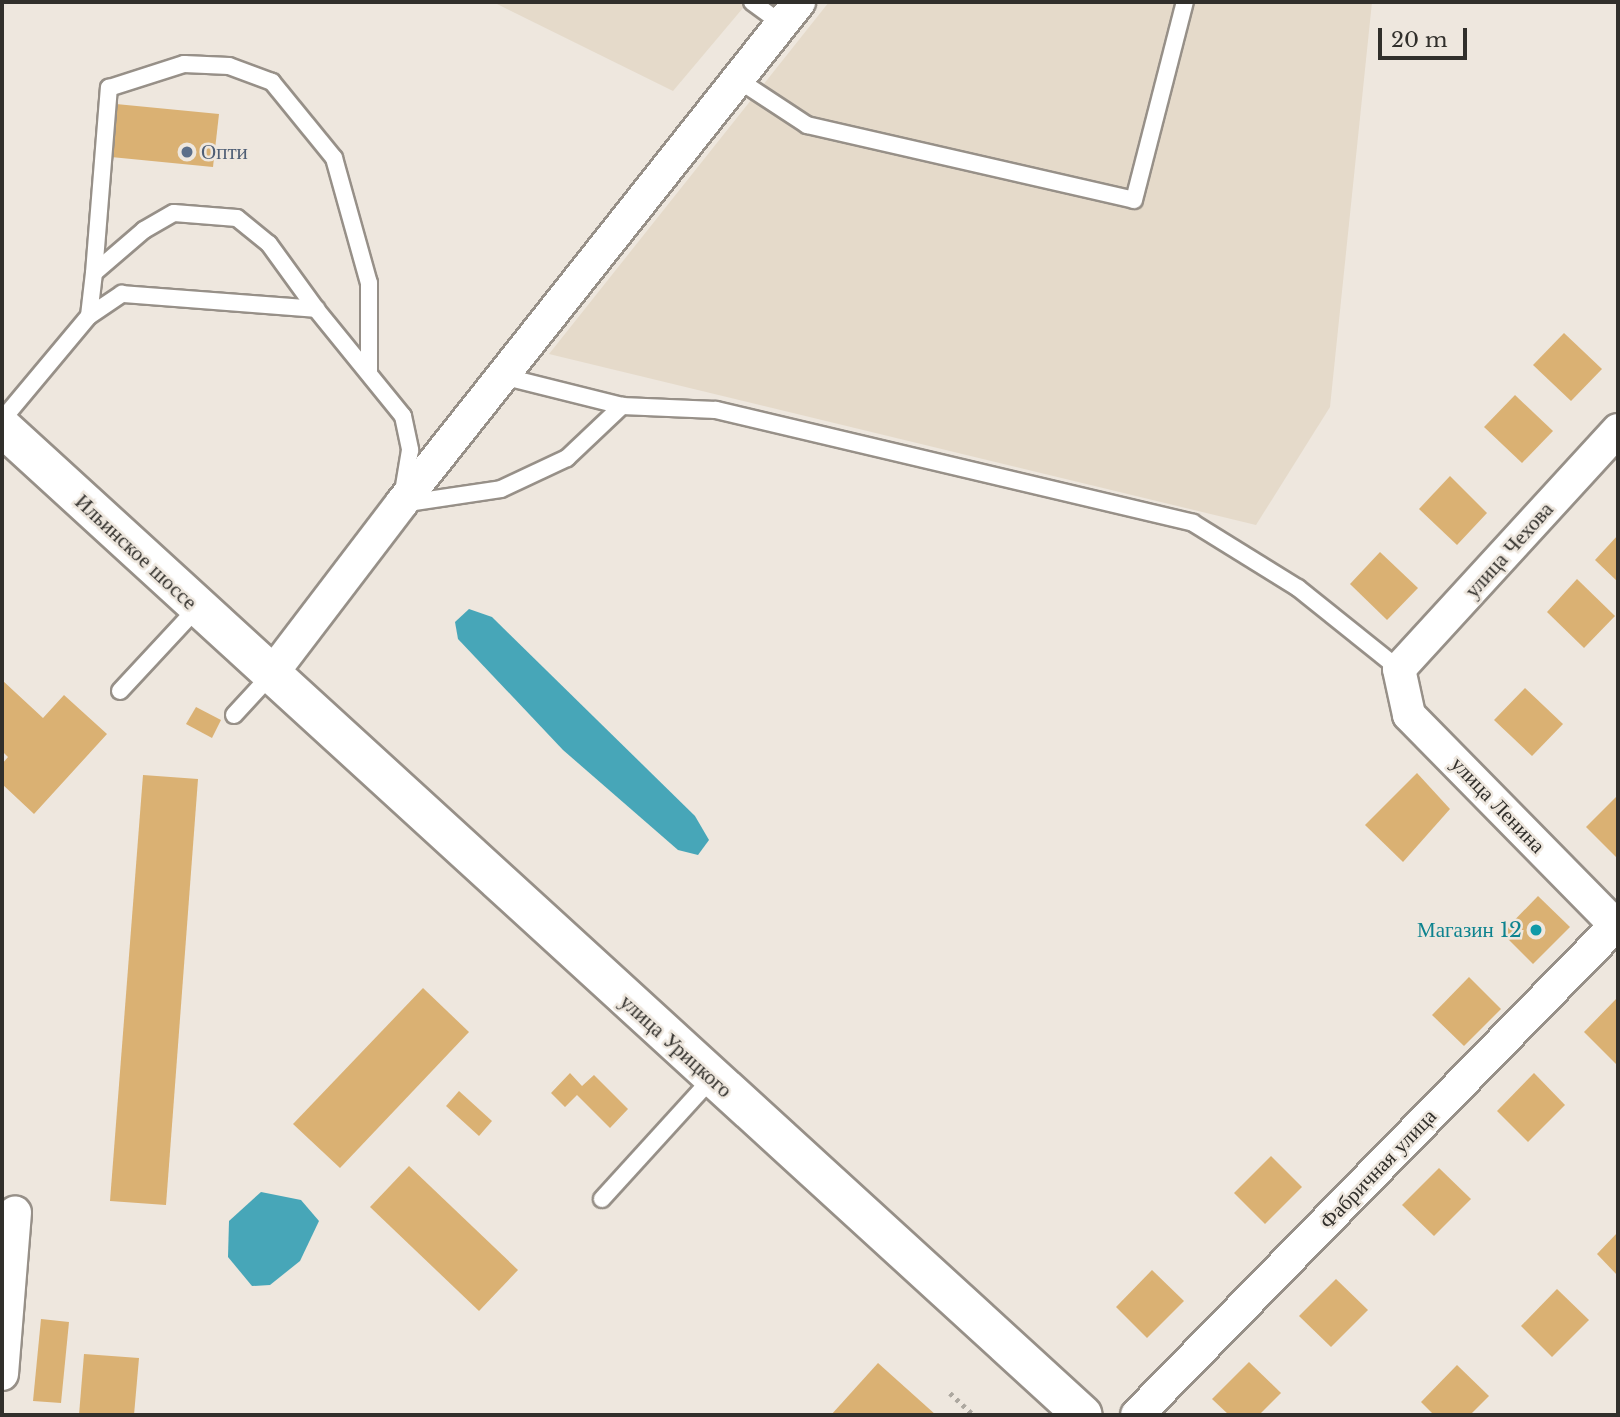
<!DOCTYPE html>
<meta charset="utf-8">
<style>
body{margin:0}
#map{position:relative;width:1620px;height:1417px;overflow:hidden;background:#eee7de;font-family:"Libre Baskerville",serif}
div>[style]{position:absolute}
.built>*{inset:0;background:#e5daca}
.water>*{inset:0;background:#47a6b8}
.building>*{inset:0;background:#dab173}
.path>*{height:4.5px;margin-top:-2.25px;transform-origin:0;background:repeating-linear-gradient(90deg,#ada8a0 0 3.5px,transparent 0 8.5px)}
.roads{filter:drop-shadow(2px 0 #979088) drop-shadow(-2px 0 #979088) drop-shadow(0 2px #979088) drop-shadow(0 -2px #979088)}
.service>*{height:16px;margin:-8px;padding:0 8px;transform-origin:8px;border-radius:8px;background:#fff}
.minor>*{height:32px;margin:-16px;padding:0 16px;transform-origin:16px;border-radius:16px;background:#fff}
.primary>*{height:38px;margin:-19px;padding:0 19px;transform-origin:19px;border-radius:19px;background:#fff}
.dots>*{width:19px;height:19px;translate:-50% -50%;box-sizing:border-box;border:4px solid #eee7de;border-radius:50%}
span{translate:-50% -50%;white-space:nowrap;text-align:center;line-height:1.15;-webkit-text-stroke:5px #eee7de;paint-order:stroke}
.service-label{font-size:21px;color:#4e5e75}
.left{translate:0 -50%;text-align:left}
.street-label{font-size:21px;color:#312f2b}
.culture-label{font-size:21px;color:#0d838f}
.right{translate:-100% -50%;text-align:right}
.frame{position:absolute;inset:0;border:4px solid #312f2b;pointer-events:none}
.scale{position:absolute;left:1378px;top:28px;width:89px;height:32px;box-sizing:border-box;border:4px solid #312f2b;border-top:0;padding-left:9px;font-size:21px;line-height:24px;white-space:nowrap;color:#312f2b;-webkit-text-stroke:5px #eee7de;paint-order:stroke}
</style>
<div id="map">
<div class="built">
<i style="clip-path:polygon(493px 2px,748px 2px,673px 91px)"></i>
<i style="clip-path:polygon(829px 2px,1372px 2px,1330px 407px,1256px 525px,549px 354px)"></i>
</div>
<div class="water">
<i style="clip-path:polygon(469px 609px,492px 617px,695px 816px,709px 840px,698px 855px,678px 850px,563px 750px,458px 639px,455px 622px)"></i>
<i style="clip-path:polygon(261px 1192px,301px 1200px,319px 1221px,300px 1261px,270px 1285px,252px 1286px,228px 1257px,229px 1221px)"></i>
</div>
<div class="building">
<i style="clip-path:polygon(116px 104px,219px 114px,213px 167px,111px 157px)"></i>
<i style="clip-path:polygon(1564px 333px,1602px 369px,1571px 401px,1533px 365px)"></i>
<i style="clip-path:polygon(1515px 395px,1553px 431px,1522px 463px,1484px 427px)"></i>
<i style="clip-path:polygon(1450px 476px,1487px 513px,1457px 545px,1419px 509px)"></i>
<i style="clip-path:polygon(1618px 535px,1618px 582px,1595px 560px)"></i>
<i style="clip-path:polygon(1380px 552px,1418px 588px,1387px 620px,1350px 584px)"></i>
<i style="clip-path:polygon(1577px 579px,1615px 616px,1584px 648px,1547px 612px)"></i>
<i style="clip-path:polygon(2px 680px,43px 718px,64px 695px,107px 734px,34px 814px,2px 784px,2px 764px,8px 757px,2px 751px)"></i>
<i style="clip-path:polygon(1525px 688px,1563px 724px,1532px 756px,1494px 720px)"></i>
<i style="clip-path:polygon(196px 707px,221px 720px,212px 738px,186px 724px)"></i>
<i style="clip-path:polygon(1417px 773px,1450px 809px,1403px 862px,1365px 825px)"></i>
<i style="clip-path:polygon(143px 775px,198px 779px,166px 1205px,110px 1201px)"></i>
<i style="clip-path:polygon(1618px 795px,1618px 859px,1586px 827px)"></i>
<i style="clip-path:polygon(1538px 896px,1570px 927px,1533px 964px,1502px 933px)"></i>
<i style="clip-path:polygon(1469px 977px,1501px 1009px,1464px 1046px,1432px 1015px)"></i>
<i style="clip-path:polygon(423px 988px,469px 1032px,340px 1168px,293px 1124px)"></i>
<i style="clip-path:polygon(1618px 997px,1618px 1061px,1616px 1064px,1584px 1032px)"></i>
<i style="clip-path:polygon(570px 1073px,582px 1086px,594px 1075px,628px 1109px,610px 1128px,577px 1095px,565px 1107px,551px 1093px)"></i>
<i style="clip-path:polygon(1534px 1073px,1565px 1105px,1528px 1142px,1497px 1111px)"></i>
<i style="clip-path:polygon(459px 1091px,492px 1121px,479px 1136px,446px 1106px)"></i>
<i style="clip-path:polygon(1271px 1156px,1302px 1187px,1265px 1224px,1234px 1193px)"></i>
<i style="clip-path:polygon(409px 1166px,518px 1270px,479px 1311px,370px 1207px)"></i>
<i style="clip-path:polygon(1439px 1168px,1471px 1199px,1434px 1236px,1402px 1205px)"></i>
<i style="clip-path:polygon(1618px 1232px,1618px 1276px,1597px 1254px)"></i>
<i style="clip-path:polygon(1152px 1270px,1184px 1301px,1147px 1338px,1116px 1307px)"></i>
<i style="clip-path:polygon(1336px 1279px,1368px 1310px,1331px 1347px,1299px 1316px)"></i>
<i style="clip-path:polygon(1557px 1289px,1589px 1320px,1552px 1357px,1521px 1326px)"></i>
<i style="clip-path:polygon(41px 1319px,69px 1322px,61px 1403px,33px 1401px)"></i>
<i style="clip-path:polygon(84px 1354px,139px 1358px,134px 1415px,79px 1415px)"></i>
<i style="clip-path:polygon(1249px 1362px,1281px 1393px,1259px 1415px,1229px 1415px,1212px 1399px)"></i>
<i style="clip-path:polygon(878px 1363px,936px 1415px,831px 1415px)"></i>
<i style="clip-path:polygon(1457px 1365px,1489px 1396px,1470px 1415px,1434px 1415px,1421px 1402px)"></i>
</div>
<div class="path">
<i style="left:950px;top:1393px;width:33px;rotate:43deg"></i>
</div>
<div class="roads">
<div class="service">
<i style="left:752px;top:2px;width:36px;rotate:36deg"></i>
<i style="left:737px;top:79px;width:84px;rotate:33.3deg"></i>
<i style="left:807px;top:125px;width:335px;rotate:12.9deg"></i>
<i style="left:1134px;top:200px;width:204px;rotate:-75.6deg"></i>
<i style="left:94px;top:273px;width:186px;rotate:-85.4deg"></i>
<i style="left:109px;top:88px;width:79px;rotate:-17.7deg"></i>
<i style="left:184px;top:64px;width:45px;rotate:2.5deg"></i>
<i style="left:229px;top:66px;width:46px;rotate:20.4deg"></i>
<i style="left:272px;top:82px;width:98px;rotate:50.8deg"></i>
<i style="left:334px;top:158px;width:130px;rotate:74.4deg"></i>
<i style="left:369px;top:283px;width:88px;rotate:90deg"></i>
<i style="left:89px;top:316px;width:43px;rotate:-83.4deg"></i>
<i style="left:94px;top:273px;width:66px;rotate:-40.7deg"></i>
<i style="left:144px;top:230px;width:34px;rotate:-30deg"></i>
<i style="left:174px;top:213px;width:63px;rotate:4.5deg"></i>
<i style="left:237px;top:218px;width:41px;rotate:39.1deg"></i>
<i style="left:269px;top:244px;width:80px;rotate:54.1deg"></i>
<i style="left:502px;top:376px;width:124px;rotate:14deg"></i>
<i style="left:622px;top:406px;width:94px;rotate:2.4deg"></i>
<i style="left:716px;top:410px;width:490px;rotate:13.3deg"></i>
<i style="left:1193px;top:523px;width:123px;rotate:31.8deg"></i>
<i style="left:1298px;top:588px;width:129px;rotate:38.7deg"></i>
<i style="left:2px;top:420px;width:136px;rotate:-50.1deg"></i>
<i style="left:89px;top:316px;width:40px;rotate:-34deg"></i>
<i style="left:122px;top:294px;width:195px;rotate:4.4deg"></i>
<i style="left:316px;top:309px;width:138px;rotate:50.9deg"></i>
<i style="left:403px;top:416px;width:35px;rotate:78deg"></i>
<i style="left:410px;top:450px;width:55px;rotate:99.5deg"></i>
<i style="left:401px;top:504px;width:101px;rotate:-8.5deg"></i>
<i style="left:501px;top:489px;width:73px;rotate:-25.2deg"></i>
<i style="left:567px;top:458px;width:76px;rotate:-43.4deg"></i>
<i style="left:120px;top:691px;width:113px;rotate:-47.1deg"></i>
<i style="left:234px;top:715px;width:53px;rotate:-47.3deg"></i>
<i style="left:602px;top:1199px;width:164px;rotate:-47.7deg"></i>
</div>
<div class="minor">
<i style="left:1618px;top:430px;width:324px;rotate:132.5deg"></i>
<i style="left:1399px;top:669px;width:47px;rotate:77.7deg"></i>
<i style="left:1409px;top:715px;width:298px;rotate:45.5deg"></i>
<i style="left:270px;top:676px;width:216px;rotate:-52.7deg"></i>
<i style="left:401px;top:504px;width:641px;rotate:-51.59deg"></i>
<i style="left:2px;top:1374px;width:162px;rotate:-85.4deg"></i>
<i style="left:1137px;top:1415px;width:688px;rotate:-45.65deg"></i>
</div>
<div class="primary">
<i style="left:2px;top:427px;width:1464px;rotate:42.43deg"></i>
</div>
</div>
<div class="dots">
<i style="left:187px;top:152px;background:#5c6f8a"></i>
<i style="left:1536px;top:930px;background:#0f9aa8"></i>
</div>
<div class="service-label">
<span class="left" style="left:201px;top:152px">Опти</span>
</div>
<div class="street-label">
<span style="left:1509px;top:550px;rotate:-48deg">улица Чехова</span>
<span style="left:136px;top:552px;rotate:43deg">Ильинское шоссе</span>
<span style="left:1498px;top:805px;rotate:46deg">улица Ленина</span>
<span style="left:676px;top:1046px;rotate:42deg">улица Урицкого</span>
<span style="left:1378px;top:1169px;rotate:-46deg">Фабричная улица</span>
</div>
<div class="culture-label">
<span class="right" style="left:1522px;top:930px">Магазин 12</span>
</div>
<div class="frame"></div>
<div class="scale">20 m</div>
</div>
